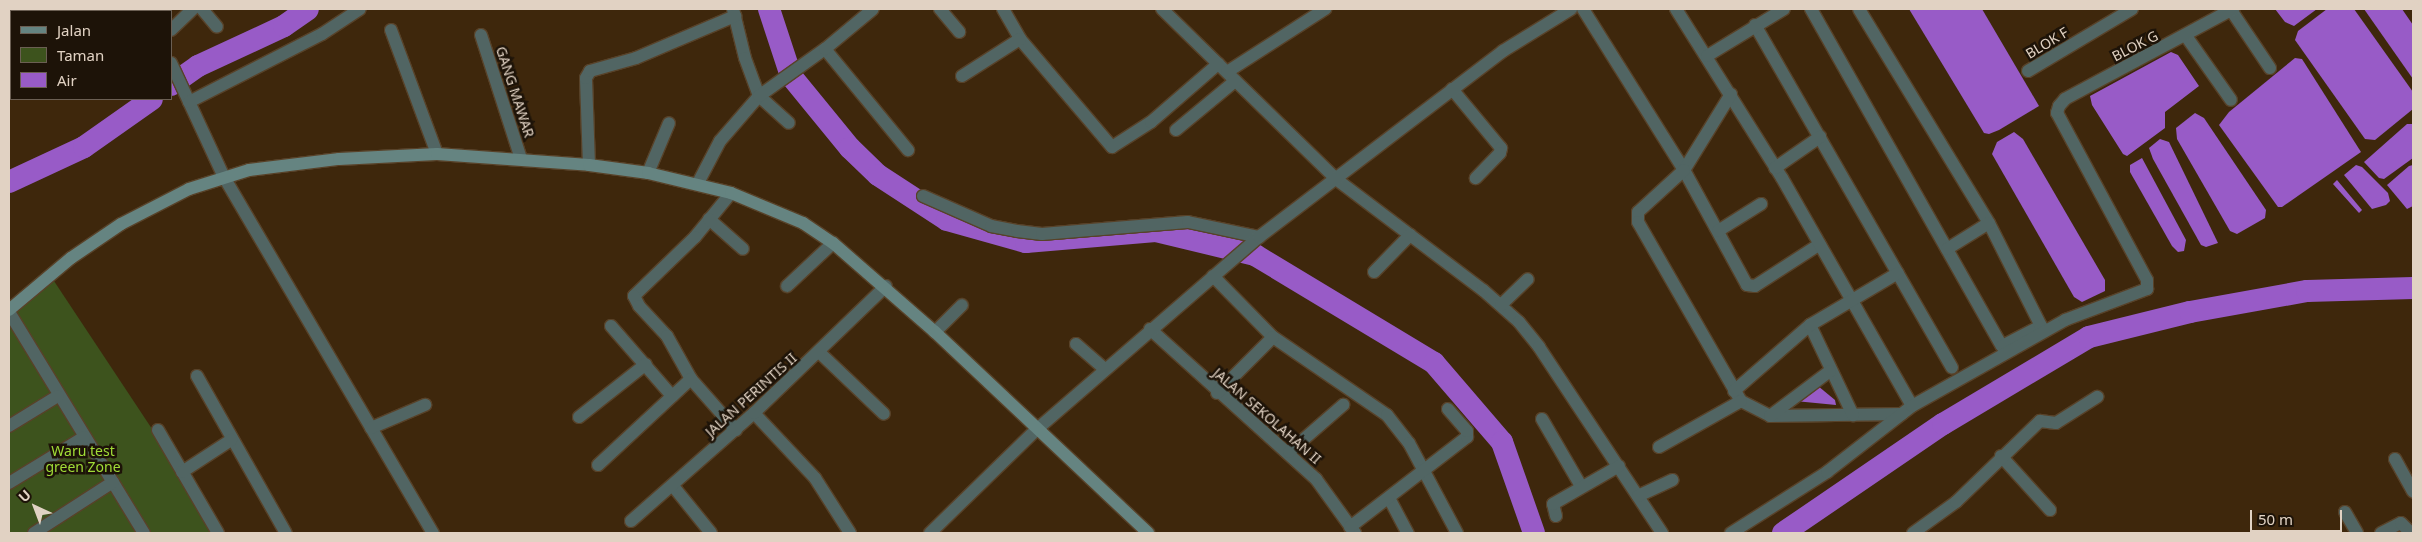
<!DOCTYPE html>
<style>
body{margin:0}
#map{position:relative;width:2422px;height:542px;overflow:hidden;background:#3e270c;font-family:"Noto Sans",sans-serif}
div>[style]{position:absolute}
.green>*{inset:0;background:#3d531d}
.water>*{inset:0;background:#985bc7}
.river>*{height:22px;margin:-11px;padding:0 11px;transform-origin:11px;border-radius:11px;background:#985bc7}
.roads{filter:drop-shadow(1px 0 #584229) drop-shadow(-1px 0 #584229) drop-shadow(0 1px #584229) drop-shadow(0 -1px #584229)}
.street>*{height:12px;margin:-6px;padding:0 6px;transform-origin:6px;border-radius:6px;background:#516563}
.secondary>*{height:12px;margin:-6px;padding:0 6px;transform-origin:6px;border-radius:6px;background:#658481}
span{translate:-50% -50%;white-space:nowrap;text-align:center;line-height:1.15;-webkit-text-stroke:5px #1d1308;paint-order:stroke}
.street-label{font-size:14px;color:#e1d2c3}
.park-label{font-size:14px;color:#a0dc37}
.frame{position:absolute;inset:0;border:10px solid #e1d2c3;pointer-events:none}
.legend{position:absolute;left:10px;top:10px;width:162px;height:90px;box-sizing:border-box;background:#1d1308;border:1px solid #6b5f53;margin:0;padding:6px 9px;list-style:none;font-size:15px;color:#e1d2c3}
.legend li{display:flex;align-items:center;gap:10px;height:25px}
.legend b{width:25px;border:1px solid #6b5f53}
.north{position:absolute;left:10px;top:482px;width:50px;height:50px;-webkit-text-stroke:4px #1d1308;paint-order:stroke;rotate:317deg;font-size:14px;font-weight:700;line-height:20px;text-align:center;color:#e1d2c3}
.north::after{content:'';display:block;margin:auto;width:18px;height:22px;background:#e1d2c3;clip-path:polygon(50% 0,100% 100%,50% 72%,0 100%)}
.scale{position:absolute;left:2250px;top:510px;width:92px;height:22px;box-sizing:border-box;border:2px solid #e1d2c3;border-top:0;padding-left:6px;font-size:15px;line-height:18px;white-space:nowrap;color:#e1d2c3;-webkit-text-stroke:4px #1d1308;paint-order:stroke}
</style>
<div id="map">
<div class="green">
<i style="clip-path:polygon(50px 275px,221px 533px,9px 533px,9px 310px)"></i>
</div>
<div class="water">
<i style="clip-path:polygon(1909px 9px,1982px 9px,2039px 106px,1999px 130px,1989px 134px,1984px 133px)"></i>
<i style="clip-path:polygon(2275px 9px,2317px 9px,2294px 26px,2285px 22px)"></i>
<i style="clip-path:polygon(2327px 9px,2354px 9px,2413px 92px,2413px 109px,2375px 140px,2365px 139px,2295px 40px,2298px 31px)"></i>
<i style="clip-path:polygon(2364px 9px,2402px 9px,2413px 25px,2413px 79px)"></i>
<i style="clip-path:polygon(2171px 52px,2178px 55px,2199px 86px,2165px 112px,2165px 128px,2127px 156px,2123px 154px,2092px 105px,2090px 96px)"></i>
<i style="clip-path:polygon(2295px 58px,2302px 59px,2361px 152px,2282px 207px,2278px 207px,2219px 125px,2229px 112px)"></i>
<i style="clip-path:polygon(2195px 113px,2204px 118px,2266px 210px,2265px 218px,2237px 234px,2230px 231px,2177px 139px,2176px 128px)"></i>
<i style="clip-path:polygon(2407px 124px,2413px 124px,2413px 158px,2384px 179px,2379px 178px,2364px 162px)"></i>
<i style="clip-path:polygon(2014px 132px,2023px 139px,2105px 280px,2105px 291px,2082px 302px,2074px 297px,1992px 154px,1997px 142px)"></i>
<i style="clip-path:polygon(2160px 139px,2169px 142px,2218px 243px,2206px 247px,2201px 245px,2153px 159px,2149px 148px)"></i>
<i style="clip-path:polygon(2142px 158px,2186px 240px,2184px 251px,2178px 252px,2172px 246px,2130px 172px,2130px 165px)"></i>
<i style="clip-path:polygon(2356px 165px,2362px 167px,2388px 193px,2390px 201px,2386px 205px,2372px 209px,2344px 175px)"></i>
<i style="clip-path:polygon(2413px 165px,2413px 206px,2407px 209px,2387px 185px,2409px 166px)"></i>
<i style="clip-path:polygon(2337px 180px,2362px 210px,2359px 213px,2333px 184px)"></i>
<i style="clip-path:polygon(1818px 386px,1835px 400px,1836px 405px,1795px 401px)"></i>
</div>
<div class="river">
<i style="left:769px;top:9px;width:71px;rotate:71.8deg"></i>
<i style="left:791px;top:76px;width:93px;rotate:50.7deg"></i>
<i style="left:850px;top:148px;width:39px;rotate:44deg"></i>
<i style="left:878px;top:175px;width:82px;rotate:33.1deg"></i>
<i style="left:947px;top:220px;width:82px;rotate:15.6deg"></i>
<i style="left:1026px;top:242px;width:130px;rotate:-4.8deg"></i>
<i style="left:1156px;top:231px;width:102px;rotate:13.6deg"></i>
<i style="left:1255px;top:255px;width:209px;rotate:31.1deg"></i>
<i style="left:1434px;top:363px;width:104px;rotate:49.3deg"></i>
<i style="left:1502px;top:442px;width:96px;rotate:70.6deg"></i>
<i style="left:171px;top:85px;width:33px;rotate:-35deg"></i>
<i style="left:198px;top:66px;width:95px;rotate:-24.9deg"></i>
<i style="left:284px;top:26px;width:29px;rotate:-35deg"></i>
<i style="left:9px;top:182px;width:83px;rotate:-25deg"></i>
<i style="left:84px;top:147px;width:83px;rotate:-35.2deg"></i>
<i style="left:1783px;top:533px;width:194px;rotate:-34.3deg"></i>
<i style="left:1943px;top:424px;width:170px;rotate:-30.8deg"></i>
<i style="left:2089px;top:337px;width:104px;rotate:-13.9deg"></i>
<i style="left:2190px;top:312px;width:119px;rotate:-10.2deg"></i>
<i style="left:2307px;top:291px;width:106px;rotate:-1.6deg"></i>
</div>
<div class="roads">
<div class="street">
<i style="left:202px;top:9px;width:23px;rotate:50deg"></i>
<i style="left:733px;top:9px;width:50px;rotate:76.2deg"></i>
<i style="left:745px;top:58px;width:40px;rotate:69.8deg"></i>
<i style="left:759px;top:96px;width:40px;rotate:42deg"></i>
<i style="left:940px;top:9px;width:30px;rotate:50deg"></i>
<i style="left:1003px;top:9px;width:34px;rotate:60deg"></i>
<i style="left:1020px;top:39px;width:142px;rotate:49.6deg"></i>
<i style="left:1112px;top:147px;width:46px;rotate:-32.7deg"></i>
<i style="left:1151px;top:122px;width:89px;rotate:-40.9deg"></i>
<i style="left:1162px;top:9px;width:243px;rotate:44.3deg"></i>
<i style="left:1336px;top:179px;width:184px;rotate:37.1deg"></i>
<i style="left:1483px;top:290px;width:48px;rotate:41.6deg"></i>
<i style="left:1519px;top:322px;width:32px;rotate:51deg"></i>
<i style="left:1539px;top:347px;width:223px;rotate:56.5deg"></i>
<i style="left:1583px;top:9px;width:190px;rotate:57.9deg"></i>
<i style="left:1684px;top:170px;width:131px;rotate:61.3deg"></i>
<i style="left:1747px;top:285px;width:8px;rotate:7deg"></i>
<i style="left:1755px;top:286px;width:77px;rotate:-32.9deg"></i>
<i style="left:1676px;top:9px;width:199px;rotate:57.9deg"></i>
<i style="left:1782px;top:178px;width:262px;rotate:60.3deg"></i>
<i style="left:1811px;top:9px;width:387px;rotate:60.5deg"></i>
<i style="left:2002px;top:346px;width:44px;rotate:-27.1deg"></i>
<i style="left:2041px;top:326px;width:115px;rotate:-116.8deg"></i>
<i style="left:1989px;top:223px;width:250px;rotate:-121.3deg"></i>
<i style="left:2231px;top:10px;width:70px;rotate:56.1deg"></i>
<i style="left:1755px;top:25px;width:395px;rotate:60.1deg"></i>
<i style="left:171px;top:30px;width:30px;rotate:-44deg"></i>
<i style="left:391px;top:30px;width:132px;rotate:69.6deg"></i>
<i style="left:481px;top:35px;width:130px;rotate:72.1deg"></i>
<i style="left:2186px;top:36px;width:78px;rotate:54.9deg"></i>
<i style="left:825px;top:49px;width:131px;rotate:50.6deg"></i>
<i style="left:1707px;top:56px;width:90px;rotate:-31.4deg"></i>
<i style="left:9px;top:61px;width:6px;rotate:72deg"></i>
<i style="left:171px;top:63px;width:126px;rotate:65.1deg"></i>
<i style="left:224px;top:177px;width:413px;rotate:59.6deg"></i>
<i style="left:2028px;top:71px;width:121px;rotate:-30.8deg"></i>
<i style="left:1227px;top:72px;width:117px;rotate:-32.7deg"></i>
<i style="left:962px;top:76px;width:69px;rotate:-32.5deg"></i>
<i style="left:1452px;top:89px;width:77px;rotate:50.3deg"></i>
<i style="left:1501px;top:148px;width:5px;rotate:101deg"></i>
<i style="left:1500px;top:153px;width:35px;rotate:134deg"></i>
<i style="left:1731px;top:94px;width:89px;rotate:121.7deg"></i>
<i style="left:1684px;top:170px;width:62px;rotate:137.6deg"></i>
<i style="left:1638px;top:212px;width:10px;rotate:90deg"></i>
<i style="left:1638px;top:222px;width:207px;rotate:60.1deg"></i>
<i style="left:1741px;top:401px;width:33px;rotate:27deg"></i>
<i style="left:1770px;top:416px;width:132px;rotate:-0.9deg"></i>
<i style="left:189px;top:102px;width:149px;rotate:-27.1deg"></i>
<i style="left:322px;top:34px;width:45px;rotate:-33.3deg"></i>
<i style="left:1176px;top:130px;width:77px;rotate:-39.7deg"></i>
<i style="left:589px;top:165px;width:87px;rotate:-92deg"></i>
<i style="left:586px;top:78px;width:8px;rotate:-60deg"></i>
<i style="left:590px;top:71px;width:48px;rotate:-15.8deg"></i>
<i style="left:636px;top:58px;width:108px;rotate:-23deg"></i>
<i style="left:1775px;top:168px;width:55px;rotate:-34.6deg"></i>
<i style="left:648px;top:173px;width:54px;rotate:-67.2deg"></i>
<i style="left:698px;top:183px;width:47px;rotate:-62.4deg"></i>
<i style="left:720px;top:141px;width:60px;rotate:-49.1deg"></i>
<i style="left:759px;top:96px;width:81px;rotate:-35.5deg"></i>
<i style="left:825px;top:49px;width:62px;rotate:-39.8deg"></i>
<i style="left:731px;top:193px;width:57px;rotate:129.3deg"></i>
<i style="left:695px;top:237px;width:85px;rotate:136deg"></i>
<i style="left:634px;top:296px;width:11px;rotate:63deg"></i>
<i style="left:639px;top:306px;width:41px;rotate:47deg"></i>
<i style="left:667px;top:336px;width:49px;rotate:60.8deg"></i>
<i style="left:691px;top:379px;width:68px;rotate:48.6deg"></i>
<i style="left:923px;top:196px;width:74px;rotate:23.8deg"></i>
<i style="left:991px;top:226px;width:26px;rotate:11deg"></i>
<i style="left:1017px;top:231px;width:25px;rotate:7deg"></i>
<i style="left:1042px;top:234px;width:146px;rotate:-4.7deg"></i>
<i style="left:1188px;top:222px;width:73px;rotate:11.9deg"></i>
<i style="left:709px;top:219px;width:45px;rotate:41.4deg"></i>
<i style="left:1718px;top:231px;width:51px;rotate:-32.1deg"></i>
<i style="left:1947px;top:249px;width:49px;rotate:-31.8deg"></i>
<i style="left:1374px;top:272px;width:52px;rotate:-45.8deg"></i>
<i style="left:1213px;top:276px;width:86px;rotate:45.5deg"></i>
<i style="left:1273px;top:337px;width:138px;rotate:34.4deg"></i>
<i style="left:1387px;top:415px;width:36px;rotate:52deg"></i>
<i style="left:1409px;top:443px;width:102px;rotate:61.9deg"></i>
<i style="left:787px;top:286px;width:63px;rotate:-43.1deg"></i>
<i style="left:1501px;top:305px;width:37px;rotate:-44deg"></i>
<i style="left:9px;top:312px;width:259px;rotate:58.6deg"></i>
<i style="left:1810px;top:325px;width:100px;rotate:64.5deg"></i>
<i style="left:611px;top:326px;width:93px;rotate:48.9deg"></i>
<i style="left:1150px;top:329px;width:224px;rotate:42.1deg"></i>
<i style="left:1316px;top:479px;width:67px;rotate:54.2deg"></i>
<i style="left:935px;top:332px;width:38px;rotate:-45deg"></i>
<i style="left:1076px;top:344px;width:38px;rotate:41deg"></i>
<i style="left:820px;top:353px;width:88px;rotate:43.6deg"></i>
<i style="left:197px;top:376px;width:180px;rotate:60.5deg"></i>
<i style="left:1734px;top:391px;width:101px;rotate:-41deg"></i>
<i style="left:1810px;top:325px;width:102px;rotate:-30.6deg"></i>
<i style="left:1217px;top:393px;width:79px;rotate:-45deg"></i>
<i style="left:754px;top:413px;width:89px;rotate:46.8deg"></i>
<i style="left:815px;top:478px;width:65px;rotate:57.5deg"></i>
<i style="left:1770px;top:416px;width:75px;rotate:-36.9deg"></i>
<i style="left:579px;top:417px;width:85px;rotate:-38.3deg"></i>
<i style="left:1542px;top:419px;width:78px;rotate:59.8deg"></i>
<i style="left:9px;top:426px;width:57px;rotate:-31.5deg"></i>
<i style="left:371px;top:428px;width:59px;rotate:-23.1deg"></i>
<i style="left:158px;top:430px;width:119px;rotate:59.8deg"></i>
<i style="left:1659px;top:447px;width:94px;rotate:-29.3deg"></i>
<i style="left:1289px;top:452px;width:72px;rotate:-41deg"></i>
<i style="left:2001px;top:456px;width:73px;rotate:47.8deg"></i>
<i style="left:2395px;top:459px;width:37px;rotate:61deg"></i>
<i style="left:598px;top:465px;width:127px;rotate:-42.8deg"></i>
<i style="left:182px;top:472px;width:59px;rotate:-33.1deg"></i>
<i style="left:9px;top:483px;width:88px;rotate:-31.5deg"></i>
<i style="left:673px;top:486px;width:60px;rotate:51deg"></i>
<i style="left:1638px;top:496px;width:38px;rotate:-25deg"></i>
<i style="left:1389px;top:498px;width:40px;rotate:62deg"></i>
<i style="left:2345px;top:512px;width:24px;rotate:60deg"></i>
<i style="left:1556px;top:516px;width:12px;rotate:-104deg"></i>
<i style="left:1553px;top:504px;width:76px;rotate:-29.9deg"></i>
<i style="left:631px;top:521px;width:164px;rotate:-41.3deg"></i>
<i style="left:754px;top:413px;width:183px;rotate:-43.9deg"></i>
<i style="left:1350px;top:527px;width:148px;rotate:-37.6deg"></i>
<i style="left:1467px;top:437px;width:6px;rotate:-90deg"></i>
<i style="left:1467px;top:431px;width:29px;rotate:-131deg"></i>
<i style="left:34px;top:533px;width:94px;rotate:-32.8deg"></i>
<i style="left:930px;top:533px;width:148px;rotate:-44.2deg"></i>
<i style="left:1036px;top:430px;width:295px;rotate:-40.9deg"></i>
<i style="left:1259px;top:237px;width:307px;rotate:-37.3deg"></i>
<i style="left:1503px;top:51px;width:80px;rotate:-31.7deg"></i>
<i style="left:1731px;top:533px;width:114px;rotate:-32.4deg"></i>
<i style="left:1827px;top:472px;width:108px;rotate:-37.8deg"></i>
<i style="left:1912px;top:406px;width:176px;rotate:-29.3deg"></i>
<i style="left:2065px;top:320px;width:88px;rotate:-20.7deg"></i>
<i style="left:2147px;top:289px;width:9px;rotate:-90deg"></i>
<i style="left:2147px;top:280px;width:190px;rotate:-118.3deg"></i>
<i style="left:2057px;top:113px;width:7px;rotate:-74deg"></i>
<i style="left:2059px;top:106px;width:9px;rotate:-49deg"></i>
<i style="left:2065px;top:99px;width:191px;rotate:-28.2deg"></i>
<i style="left:1913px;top:533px;width:53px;rotate:-35.8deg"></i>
<i style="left:1956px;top:502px;width:117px;rotate:-44deg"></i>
<i style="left:2040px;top:421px;width:16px;rotate:7deg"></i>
<i style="left:2056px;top:423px;width:49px;rotate:-32.4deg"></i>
<i style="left:2381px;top:533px;width:22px;rotate:-27deg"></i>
<i style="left:2401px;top:523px;width:14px;rotate:45deg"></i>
</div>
<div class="secondary">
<i style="left:9px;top:310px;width:81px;rotate:-40deg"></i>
<i style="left:71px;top:258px;width:60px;rotate:-34.2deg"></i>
<i style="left:121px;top:224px;width:76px;rotate:-27.2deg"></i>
<i style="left:189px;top:189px;width:63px;rotate:-17.6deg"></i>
<i style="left:249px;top:170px;width:91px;rotate:-7deg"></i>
<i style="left:339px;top:159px;width:98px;rotate:-2.9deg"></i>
<i style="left:437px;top:154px;width:152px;rotate:4.1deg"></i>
<i style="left:589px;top:165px;width:60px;rotate:7.7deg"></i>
<i style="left:648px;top:173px;width:85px;rotate:13.5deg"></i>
<i style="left:731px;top:193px;width:78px;rotate:22.6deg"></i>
<i style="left:803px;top:223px;width:36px;rotate:34deg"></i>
<i style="left:833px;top:243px;width:135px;rotate:41.1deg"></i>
<i style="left:935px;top:332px;width:293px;rotate:43.3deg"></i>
</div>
</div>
<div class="street-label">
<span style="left:2047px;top:43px;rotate:-31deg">BLOK F</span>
<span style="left:2135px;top:46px;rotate:-27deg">BLOK G</span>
<span style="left:515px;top:92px;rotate:72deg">GANG MAWAR</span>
<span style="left:751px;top:395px;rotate:-42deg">JALAN PERINTIS II</span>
<span style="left:1267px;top:416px;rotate:41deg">JALAN SEKOLAHAN II</span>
</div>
<div class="park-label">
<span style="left:83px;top:459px">Waru test<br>green Zone</span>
</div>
<div class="frame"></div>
<ul class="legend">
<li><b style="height:6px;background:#658481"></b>Jalan</li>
<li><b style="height:14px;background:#3d531d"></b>Taman</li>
<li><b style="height:14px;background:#985bc7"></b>Air</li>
</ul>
<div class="north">U</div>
<div class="scale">50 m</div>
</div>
